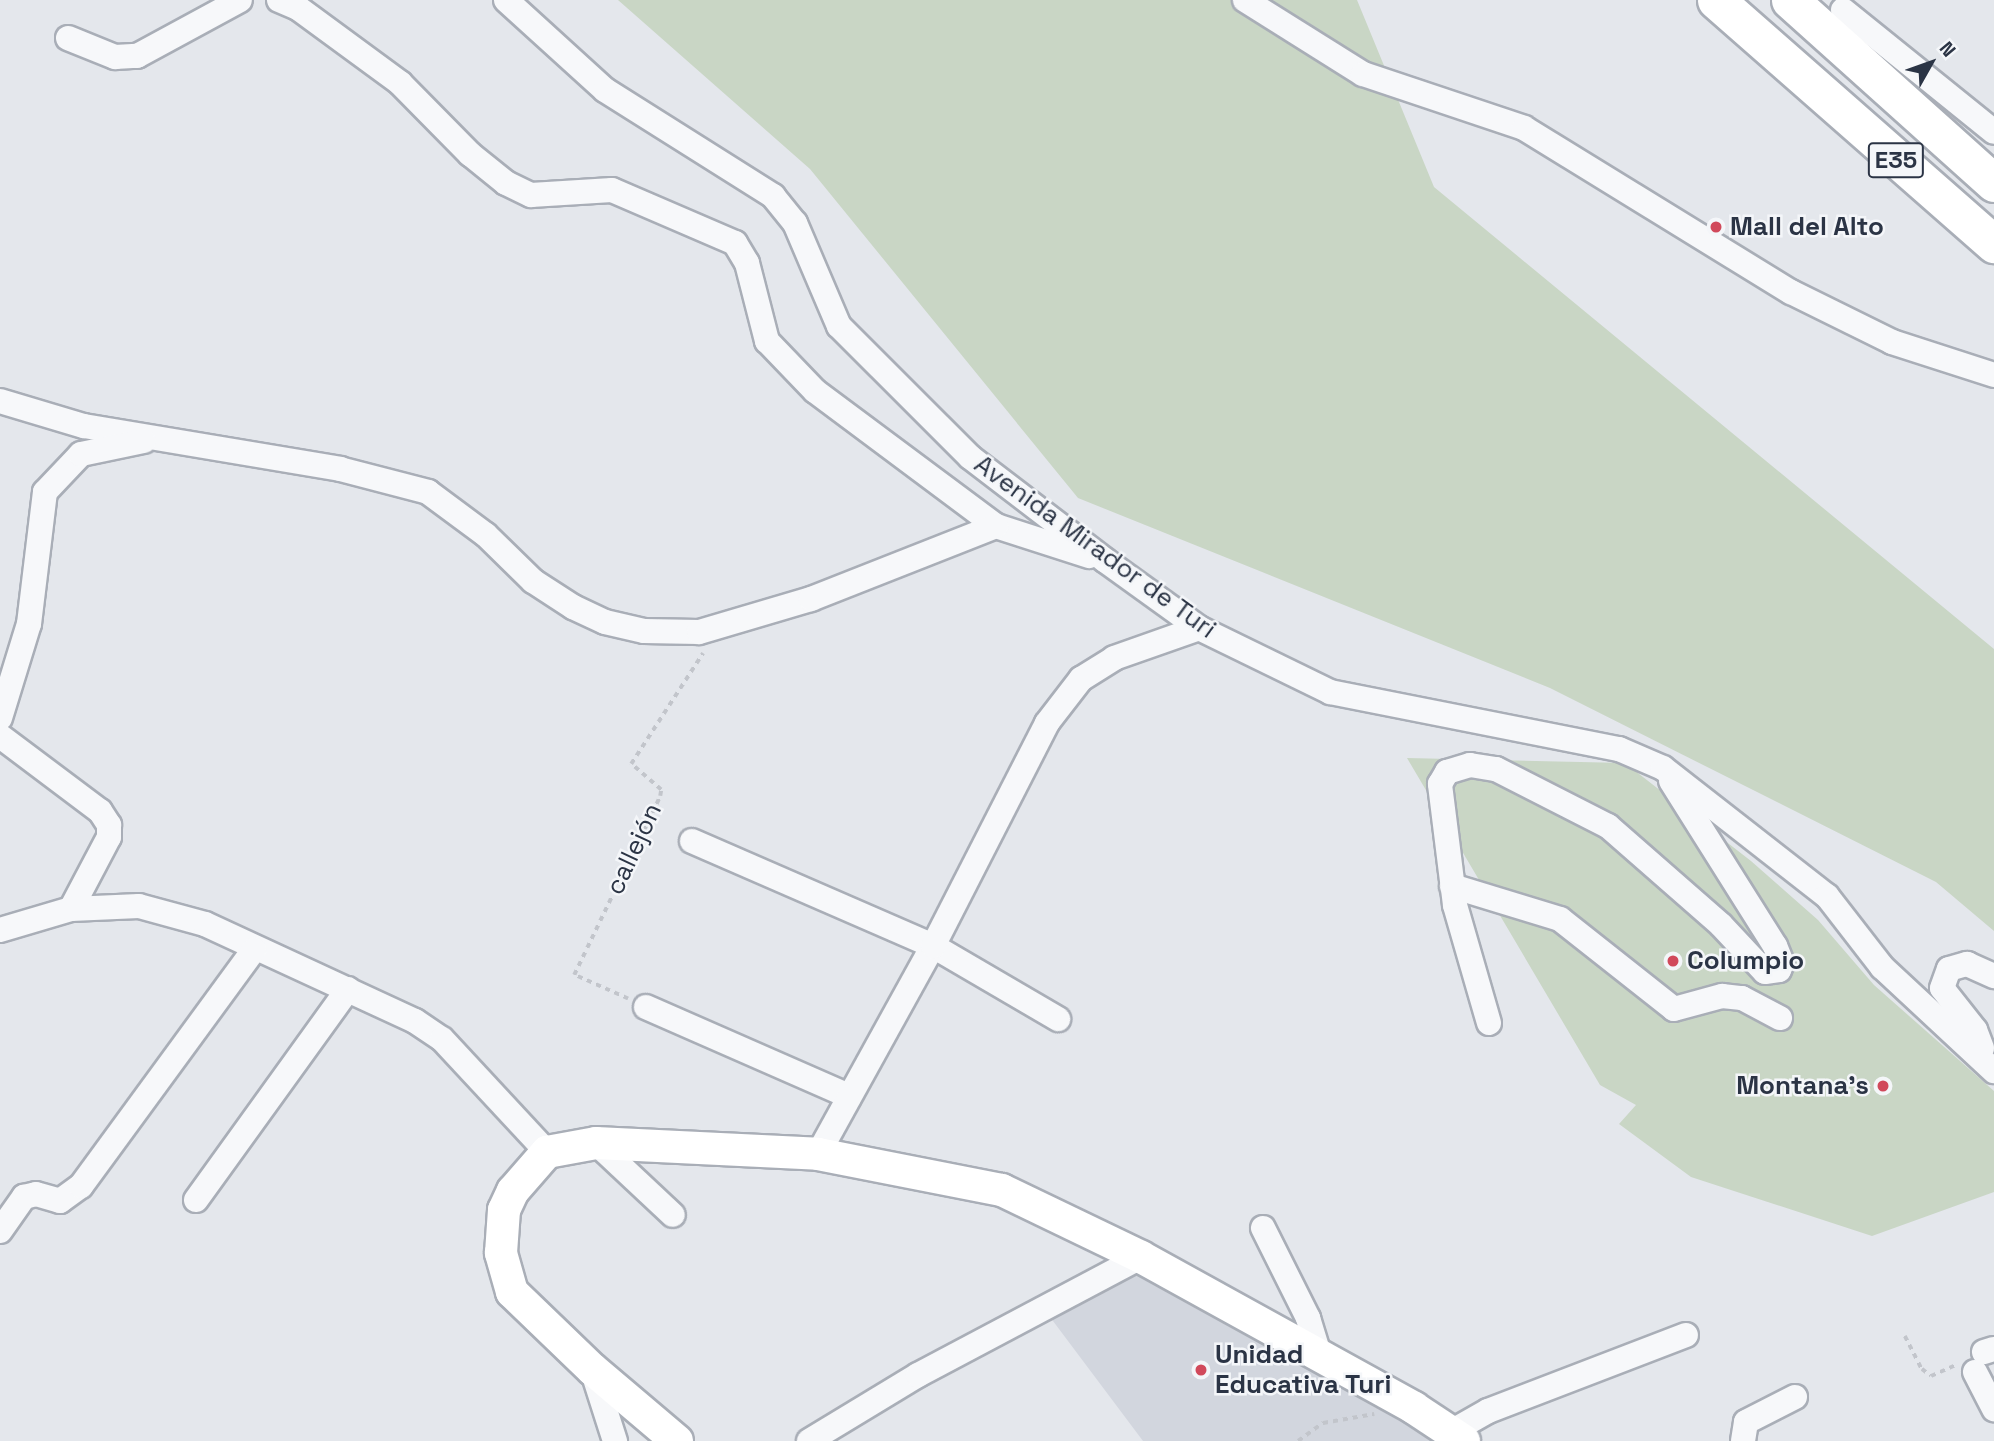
<!DOCTYPE html>
<meta charset="utf-8">
<style>
body{margin:0}
#map{position:relative;width:1994px;height:1441px;overflow:hidden;background:#e4e7ec;font-family:"Space Grotesk",sans-serif}
div>[style]{position:absolute}
.built>*{inset:0;background:#d2d6de}
.green>*{inset:0;background:#c9d6c5}
.path>*{height:3.5px;margin-top:-1.75px;transform-origin:0;background:repeating-linear-gradient(90deg,#c2c5cb 0 5px,transparent 0 10px)}
.roads{filter:drop-shadow(2px 0 #a9aeb7) drop-shadow(-2px 0 #a9aeb7) drop-shadow(0 2px #a9aeb7) drop-shadow(0 -2px #a9aeb7)}
.minor>*{height:24px;margin:-12px;padding:0 12px;transform-origin:12px;border-radius:12px;background:#f7f8fa}
.major>*{height:32px;margin:-16px;padding:0 16px;transform-origin:16px;border-radius:16px;background:#fff}
.highway>*{height:37px;margin:-18.5px;padding:0 18.5px;transform-origin:18.5px;border-radius:18.5px;background:#fff}
.dots>*{width:19px;height:19px;translate:-50% -50%;box-sizing:border-box;border:4px solid #f4f6f9;border-radius:50%}
span{translate:-50% -50%;white-space:nowrap;text-align:center;line-height:1.15;-webkit-text-stroke:5px #f4f6f9;paint-order:stroke}
.shield-label span{padding:2px 5px;background:#f4f6f9;border:2px solid;border-radius:5px;-webkit-text-stroke-width:0}
.shield-label{font-size:24px;color:#2b3445;font-weight:700}
.poi-label{font-size:26px;color:#2b3445;font-weight:700}
.left{translate:0 -50%;text-align:left}
.right{translate:-100% -50%;text-align:right}
.street-label{font-size:26px;color:#2b3445}
.north{position:absolute;left:1896px;top:28px;width:70px;height:70px;-webkit-text-stroke:5px #f4f6f9;paint-order:stroke;rotate:50deg;font-size:19px;font-weight:700;line-height:28px;text-align:center;color:#2b3445}
.north::after{content:'';display:block;margin:auto;width:24px;height:32px;background:#2b3445;clip-path:polygon(50% 0,100% 100%,50% 72%,0 100%)}
</style>
<div id="map">
<div class="built">
<i style="clip-path:polygon(1134px 1264px,1386px 1412px,1432px 1441px,1143px 1441px,1047px 1313px)"></i>
</div>
<div class="green">
<i style="clip-path:polygon(618px 0,1357px 0,1434px 187px,1994px 649px,1994px 931px,1936px 882px,1550px 688px,1078px 498px,810px 169px)"></i>
<i style="clip-path:polygon(1407px 758px,1625px 763px,1751px 861px,1818px 920px,1874px 985px,1994px 1091px,1994px 1192px,1872px 1236px,1691px 1177px,1619px 1124px,1636px 1105px,1600px 1085px)"></i>
</div>
<div class="path">
<i style="left:628px;top:999px;width:59px;rotate:-156deg"></i>
<i style="left:574px;top:975px;width:199px;rotate:-64.3deg"></i>
<i style="left:660px;top:796px;width:6px;rotate:-81deg"></i>
<i style="left:661px;top:790px;width:40px;rotate:-139deg"></i>
<i style="left:631px;top:764px;width:132px;rotate:-57deg"></i>
<i style="left:1905px;top:1336px;width:37px;rotate:63deg"></i>
<i style="left:1922px;top:1369px;width:11px;rotate:38deg"></i>
<i style="left:1931px;top:1376px;width:27px;rotate:-24deg"></i>
<i style="left:1298px;top:1441px;width:31px;rotate:-36deg"></i>
<i style="left:1323px;top:1423px;width:52px;rotate:-10deg"></i>
</div>
<div class="roads">
<div class="minor">
<i style="left:279px;top:0;width:21px;rotate:23deg"></i>
<i style="left:298px;top:8px;width:127px;rotate:36.3deg"></i>
<i style="left:400px;top:83px;width:100px;rotate:45.4deg"></i>
<i style="left:470px;top:154px;width:46px;rotate:38.9deg"></i>
<i style="left:506px;top:183px;width:28px;rotate:26deg"></i>
<i style="left:531px;top:195px;width:81px;rotate:-3.5deg"></i>
<i style="left:612px;top:190px;width:134px;rotate:23.3deg"></i>
<i style="left:735px;top:243px;width:23px;rotate:59deg"></i>
<i style="left:747px;top:263px;width:81px;rotate:75.6deg"></i>
<i style="left:767px;top:341px;width:69px;rotate:46.2deg"></i>
<i style="left:815px;top:391px;width:226px;rotate:36.7deg"></i>
<i style="left:996px;top:526px;width:98px;rotate:17.9deg"></i>
<i style="left:506px;top:0;width:134px;rotate:42.3deg"></i>
<i style="left:605px;top:90px;width:199px;rotate:32.2deg"></i>
<i style="left:773px;top:196px;width:35px;rotate:51deg"></i>
<i style="left:795px;top:223px;width:112px;rotate:66.9deg"></i>
<i style="left:839px;top:326px;width:185px;rotate:45deg"></i>
<i style="left:970px;top:457px;width:171px;rotate:37.4deg"></i>
<i style="left:1106px;top:561px;width:115px;rotate:35.8deg"></i>
<i style="left:1199px;top:628px;width:146px;rotate:26deg"></i>
<i style="left:1330px;top:692px;width:295px;rotate:11.2deg"></i>
<i style="left:1619px;top:749px;width:48px;rotate:23.4deg"></i>
<i style="left:1663px;top:768px;width:208px;rotate:38deg"></i>
<i style="left:1827px;top:896px;width:90px;rotate:52.2deg"></i>
<i style="left:1882px;top:967px;width:153px;rotate:42.9deg"></i>
<i style="left:1245px;top:0;width:139px;rotate:32.1deg"></i>
<i style="left:1363px;top:74px;width:170px;rotate:18.5deg"></i>
<i style="left:1524px;top:128px;width:313px;rotate:31.6deg"></i>
<i style="left:1791px;top:292px;width:113px;rotate:26.3deg"></i>
<i style="left:1892px;top:342px;width:107px;rotate:17.9deg"></i>
<i style="left:1843px;top:10px;width:194px;rotate:38.9deg"></i>
<i style="left:68px;top:38px;width:51px;rotate:22deg"></i>
<i style="left:115px;top:57px;width:22px;rotate:-3deg"></i>
<i style="left:137px;top:56px;width:117px;rotate:-28.5deg"></i>
<i style="left:0;top:401px;width:88px;rotate:16.6deg"></i>
<i style="left:84px;top:426px;width:260px;rotate:9.5deg"></i>
<i style="left:340px;top:469px;width:91px;rotate:14.6deg"></i>
<i style="left:428px;top:492px;width:72px;rotate:36.6deg"></i>
<i style="left:486px;top:535px;width:66px;rotate:44.4deg"></i>
<i style="left:533px;top:581px;width:48px;rotate:33deg"></i>
<i style="left:573px;top:607px;width:35px;rotate:25deg"></i>
<i style="left:605px;top:622px;width:40px;rotate:13deg"></i>
<i style="left:644px;top:631px;width:55px;rotate:1deg"></i>
<i style="left:699px;top:632px;width:117px;rotate:-16.4deg"></i>
<i style="left:811px;top:599px;width:199px;rotate:-21.5deg"></i>
<i style="left:0;top:718px;width:98px;rotate:-72.9deg"></i>
<i style="left:29px;top:624px;width:133px;rotate:-83.1deg"></i>
<i style="left:45px;top:492px;width:52px;rotate:-46.5deg"></i>
<i style="left:81px;top:454px;width:64px;rotate:-11.7deg"></i>
<i style="left:0;top:736px;width:125px;rotate:36.9deg"></i>
<i style="left:100px;top:811px;width:17px;rotate:57deg"></i>
<i style="left:109px;top:825px;width:12px;rotate:90deg"></i>
<i style="left:109px;top:837px;width:81px;rotate:117.8deg"></i>
<i style="left:692px;top:841px;width:263px;rotate:23.5deg"></i>
<i style="left:933px;top:946px;width:145px;rotate:30.3deg"></i>
<i style="left:1452px;top:886px;width:113px;rotate:17deg"></i>
<i style="left:1560px;top:919px;width:145px;rotate:38.3deg"></i>
<i style="left:1674px;top:1009px;width:50px;rotate:-15.2deg"></i>
<i style="left:1722px;top:996px;width:20px;rotate:6deg"></i>
<i style="left:1742px;top:998px;width:43px;rotate:27.8deg"></i>
<i style="left:0;top:930px;width:74px;rotate:-16.5deg"></i>
<i style="left:71px;top:909px;width:68px;rotate:-2.5deg"></i>
<i style="left:139px;top:906px;width:68px;rotate:15.3deg"></i>
<i style="left:205px;top:924px;width:231px;rotate:24.8deg"></i>
<i style="left:415px;top:1021px;width:32px;rotate:34deg"></i>
<i style="left:442px;top:1039px;width:154px;rotate:47.1deg"></i>
<i style="left:646px;top:1007px;width:222px;rotate:23.7deg"></i>
<i style="left:1489px;top:1023px;width:123px;rotate:-106.1deg"></i>
<i style="left:1455px;top:905px;width:122px;rotate:-97.1deg"></i>
<i style="left:1440px;top:784px;width:14px;rotate:-60deg"></i>
<i style="left:1447px;top:772px;width:24px;rotate:-17deg"></i>
<i style="left:1470px;top:765px;width:26px;rotate:9deg"></i>
<i style="left:1496px;top:769px;width:126px;rotate:27deg"></i>
<i style="left:1608px;top:826px;width:150px;rotate:41.2deg"></i>
<i style="left:1721px;top:925px;width:64px;rotate:46.9deg"></i>
<i style="left:1765px;top:972px;width:14px;rotate:-8deg"></i>
<i style="left:1779px;top:970px;width:8px;rotate:-67deg"></i>
<i style="left:1782px;top:963px;width:18px;rotate:-112deg"></i>
<i style="left:1775px;top:946px;width:195px;rotate:-122.2deg"></i>
<i style="left:1982px;top:1048px;width:19px;rotate:-111deg"></i>
<i style="left:1975px;top:1030px;width:53px;rotate:-128.2deg"></i>
<i style="left:1942px;top:988px;width:20px;rotate:-70deg"></i>
<i style="left:1949px;top:969px;width:19px;rotate:-16deg"></i>
<i style="left:1967px;top:964px;width:30px;rotate:24deg"></i>
<i style="left:596px;top:1143px;width:105px;rotate:43.1deg"></i>
<i style="left:818px;top:1154px;width:238px;rotate:-61.1deg"></i>
<i style="left:933px;top:946px;width:250px;rotate:-62.9deg"></i>
<i style="left:1047px;top:723px;width:56px;rotate:-52.3deg"></i>
<i style="left:1081px;top:679px;width:39px;rotate:-32deg"></i>
<i style="left:1114px;top:658px;width:90px;rotate:-19.4deg"></i>
<i style="left:196px;top:1200px;width:260px;rotate:-54.2deg"></i>
<i style="left:1263px;top:1228px;width:101px;rotate:63.4deg"></i>
<i style="left:1308px;top:1318px;width:39px;rotate:73deg"></i>
<i style="left:0;top:1231px;width:42px;rotate:-54.8deg"></i>
<i style="left:24px;top:1197px;width:12px;rotate:-14deg"></i>
<i style="left:36px;top:1194px;width:25px;rotate:16deg"></i>
<i style="left:60px;top:1201px;width:26px;rotate:-36deg"></i>
<i style="left:81px;top:1186px;width:293px;rotate:-53.8deg"></i>
<i style="left:1984px;top:1352px;width:10px;rotate:-17deg"></i>
<i style="left:592px;top:1369px;width:76px;rotate:72.3deg"></i>
<i style="left:1975px;top:1372px;width:42px;rotate:62.8deg"></i>
<i style="left:1451px;top:1432px;width:43px;rotate:-29.6deg"></i>
<i style="left:1488px;top:1411px;width:212px;rotate:-21deg"></i>
<i style="left:809px;top:1441px;width:127px;rotate:-31.2deg"></i>
<i style="left:918px;top:1375px;width:252px;rotate:-27.9deg"></i>
<i style="left:1743px;top:1441px;width:19px;rotate:-81deg"></i>
<i style="left:1746px;top:1422px;width:55px;rotate:-27deg"></i>
</div>
<div class="major">
<i style="left:677px;top:1441px;width:111px;rotate:-139.7deg"></i>
<i style="left:592px;top:1369px;width:111px;rotate:-136.1deg"></i>
<i style="left:512px;top:1292px;width:41px;rotate:-105.8deg"></i>
<i style="left:501px;top:1253px;width:43px;rotate:-86deg"></i>
<i style="left:504px;top:1210px;width:21px;rotate:-65deg"></i>
<i style="left:513px;top:1191px;width:52px;rotate:-48.9deg"></i>
<i style="left:547px;top:1152px;width:50px;rotate:-10.4deg"></i>
<i style="left:596px;top:1143px;width:222px;rotate:2.8deg"></i>
<i style="left:818px;top:1154px;width:187px;rotate:11.1deg"></i>
<i style="left:1002px;top:1190px;width:154px;rotate:25.7deg"></i>
<i style="left:1141px;top:1257px;width:312px;rotate:28.9deg"></i>
<i style="left:1414px;top:1408px;width:60px;rotate:33.4deg"></i>
</div>
<div class="highway">
<i style="left:1716px;top:0;width:370px;rotate:41.3deg"></i>
<i style="left:1790px;top:0;width:274px;rotate:41.9deg"></i>
</div>
</div>
<div class="dots">
<i style="left:1716px;top:227px;background:#d1495b"></i>
<i style="left:1673px;top:961px;background:#d1495b"></i>
<i style="left:1883px;top:1086px;background:#d1495b"></i>
<i style="left:1201px;top:1370px;background:#d1495b"></i>
</div>
<div class="shield-label">
<span style="left:1896px;top:160px">E35</span>
</div>
<div class="poi-label">
<span class="left" style="left:1730px;top:227px">Mall del Alto</span>
<span class="left" style="left:1687px;top:961px">Columpio</span>
<span class="right" style="left:1869px;top:1086px">Montana's</span>
<span class="left" style="left:1215px;top:1370px">Unidad<br>Educativa Turi</span>
</div>
<div class="street-label">
<span style="left:1095px;top:547px;rotate:36deg">Avenida Mirador de Turi</span>
<span style="left:634px;top:849px;rotate:-65deg">callejón</span>
</div>
<div class="north">N</div>
</div>
